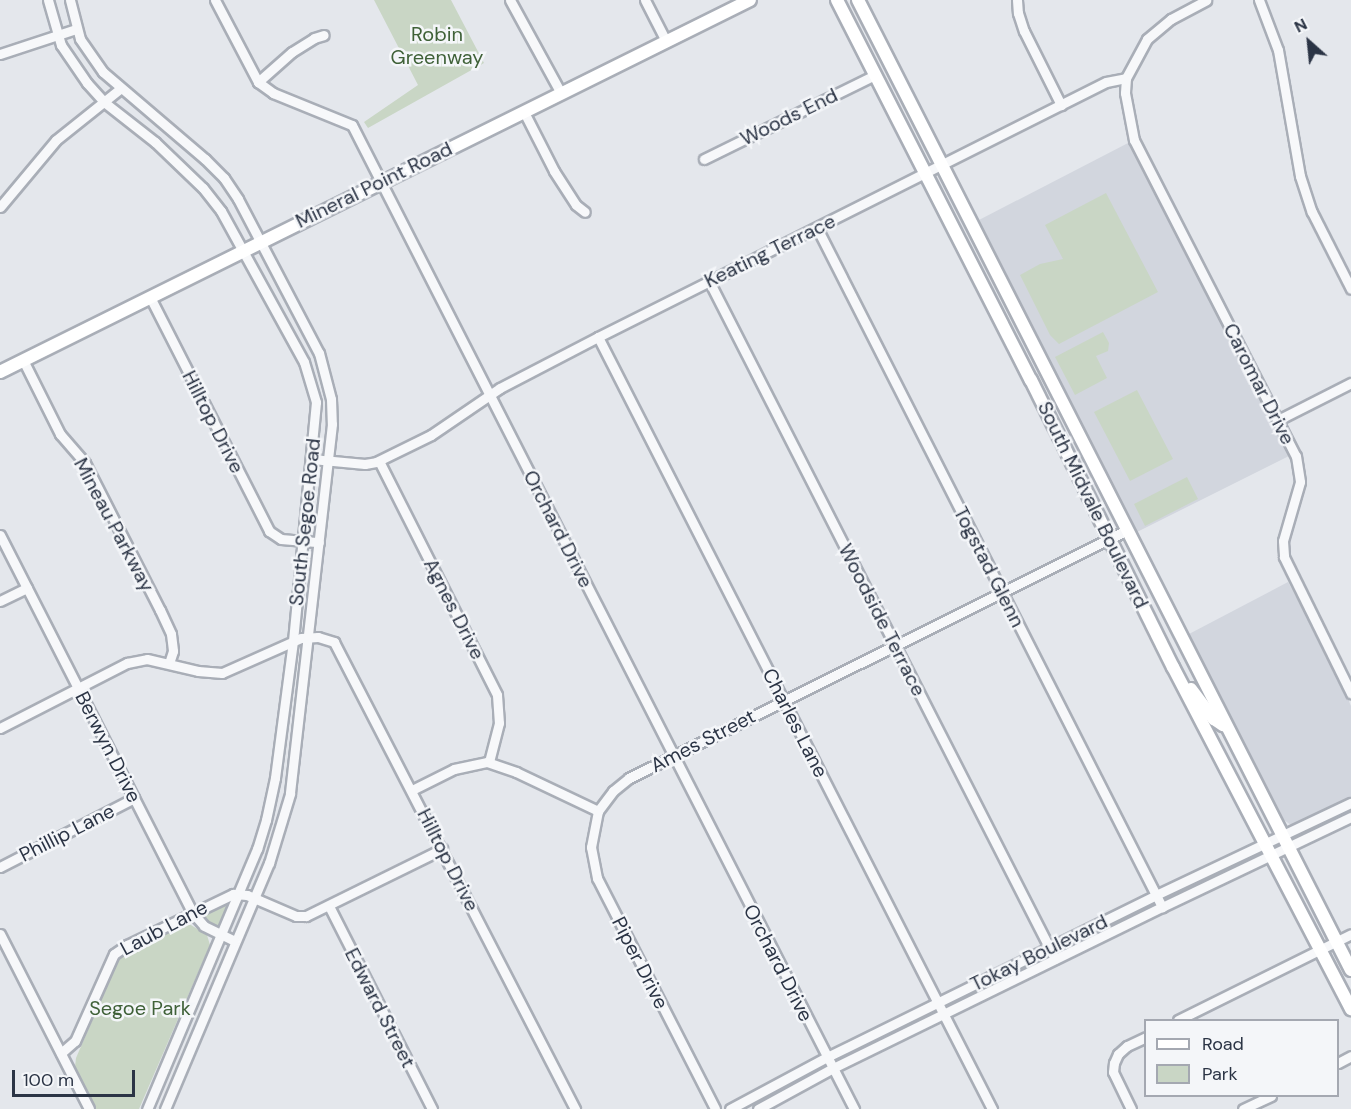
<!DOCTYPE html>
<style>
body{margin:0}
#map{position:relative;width:1351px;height:1109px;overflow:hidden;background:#e4e7ec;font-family:"DM Sans",sans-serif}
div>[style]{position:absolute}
.built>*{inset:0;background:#d2d6de}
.green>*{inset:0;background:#c9d6c5}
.roads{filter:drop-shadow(2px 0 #a9aeb7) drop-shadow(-2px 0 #a9aeb7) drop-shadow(0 2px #a9aeb7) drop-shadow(0 -2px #a9aeb7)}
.minor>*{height:9px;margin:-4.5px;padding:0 4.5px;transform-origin:4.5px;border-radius:4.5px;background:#f7f8fa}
.major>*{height:12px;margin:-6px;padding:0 6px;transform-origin:6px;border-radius:6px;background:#fff}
span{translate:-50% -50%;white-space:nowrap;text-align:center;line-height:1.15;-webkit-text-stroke:5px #f4f6f9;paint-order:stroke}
.park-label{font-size:20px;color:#3f6138}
.street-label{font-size:20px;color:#2b3445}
.legend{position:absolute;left:1144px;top:1019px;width:195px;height:78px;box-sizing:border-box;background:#f4f6f9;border:2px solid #a4a8b1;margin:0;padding:8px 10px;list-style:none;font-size:18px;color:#2b3445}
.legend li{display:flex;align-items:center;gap:12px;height:30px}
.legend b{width:30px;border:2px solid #a4a8b1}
.north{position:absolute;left:1279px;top:12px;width:60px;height:60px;-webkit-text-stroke:4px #f4f6f9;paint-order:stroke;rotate:333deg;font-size:16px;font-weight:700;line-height:24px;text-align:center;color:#2b3445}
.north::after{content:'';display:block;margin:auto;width:21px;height:27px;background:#2b3445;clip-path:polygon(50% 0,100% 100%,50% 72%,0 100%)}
.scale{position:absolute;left:12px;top:1070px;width:123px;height:27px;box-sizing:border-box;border:3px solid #2b3445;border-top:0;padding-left:8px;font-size:18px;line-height:21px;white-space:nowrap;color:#2b3445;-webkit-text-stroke:4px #f4f6f9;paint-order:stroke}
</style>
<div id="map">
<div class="built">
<i style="clip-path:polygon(1130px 142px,1289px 456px,1137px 532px,979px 220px)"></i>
<i style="clip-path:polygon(1288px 582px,1333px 665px,1351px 706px,1351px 798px,1291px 825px,1284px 820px,1189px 634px)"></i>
</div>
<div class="green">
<i style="clip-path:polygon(374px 0,451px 0,484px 63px,368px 128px,364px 122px,418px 85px)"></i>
<i style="clip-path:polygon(1106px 193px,1158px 292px,1059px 344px,1050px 335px,1020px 275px,1040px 264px,1063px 259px,1045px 225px)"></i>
<i style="clip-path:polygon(1103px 332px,1109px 343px,1108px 351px,1096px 356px,1107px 378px,1075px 395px,1055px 357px)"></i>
<i style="clip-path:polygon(1137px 390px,1173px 459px,1130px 481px,1094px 412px)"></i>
<i style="clip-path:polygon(1187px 477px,1198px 499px,1145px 526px,1134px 504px)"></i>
<i style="clip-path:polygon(233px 894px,220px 935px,192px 912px)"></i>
<i style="clip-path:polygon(186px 922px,207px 935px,210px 945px,139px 1109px,95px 1109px,75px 1067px,76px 1058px,119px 958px)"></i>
</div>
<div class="roads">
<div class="minor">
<i style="left:48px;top:0;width:47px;rotate:73.9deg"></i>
<i style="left:61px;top:45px;width:46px;rotate:55.6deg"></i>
<i style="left:87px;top:83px;width:25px;rotate:48deg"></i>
<i style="left:104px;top:102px;width:65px;rotate:38.1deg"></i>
<i style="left:155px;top:142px;width:66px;rotate:43.8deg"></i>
<i style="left:203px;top:188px;width:29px;rotate:52deg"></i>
<i style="left:221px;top:211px;width:172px;rotate:61.2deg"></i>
<i style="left:304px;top:362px;width:42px;rotate:73.3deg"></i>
<i style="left:316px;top:402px;width:240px;rotate:95.5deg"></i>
<i style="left:293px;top:641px;width:138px;rotate:97.5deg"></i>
<i style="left:275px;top:778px;width:43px;rotate:102.1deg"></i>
<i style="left:266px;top:820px;width:30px;rotate:107deg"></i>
<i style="left:257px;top:849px;width:282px;rotate:112.9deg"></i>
<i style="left:70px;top:0;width:40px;rotate:75.6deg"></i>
<i style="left:80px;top:39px;width:40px;rotate:55.1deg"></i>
<i style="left:103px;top:72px;width:134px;rotate:40.5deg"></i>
<i style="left:205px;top:159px;width:27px;rotate:45deg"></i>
<i style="left:224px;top:178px;width:25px;rotate:56deg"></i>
<i style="left:238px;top:199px;width:174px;rotate:62.3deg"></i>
<i style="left:319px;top:353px;width:48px;rotate:75.4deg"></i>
<i style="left:331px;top:399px;width:25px;rotate:88deg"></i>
<i style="left:332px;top:424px;width:372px;rotate:96.5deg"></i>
<i style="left:290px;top:794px;width:72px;rotate:106.9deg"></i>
<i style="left:269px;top:863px;width:267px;rotate:112.9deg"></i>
<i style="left:215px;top:0;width:93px;rotate:62.3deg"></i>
<i style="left:258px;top:82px;width:19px;rotate:36deg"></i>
<i style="left:273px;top:93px;width:85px;rotate:22.1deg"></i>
<i style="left:352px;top:125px;width:1105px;rotate:62.97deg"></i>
<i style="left:510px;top:0;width:106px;rotate:61.3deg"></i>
<i style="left:645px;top:0;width:46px;rotate:62.9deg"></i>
<i style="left:1017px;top:0;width:13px;rotate:86deg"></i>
<i style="left:1018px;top:13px;width:19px;rotate:72deg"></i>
<i style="left:1024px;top:31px;width:83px;rotate:63.4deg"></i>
<i style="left:1259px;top:0;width:53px;rotate:69.2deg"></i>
<i style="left:1278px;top:50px;width:128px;rotate:80.1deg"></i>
<i style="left:1300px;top:176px;width:38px;rotate:72deg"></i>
<i style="left:1312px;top:212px;width:86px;rotate:63.1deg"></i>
<i style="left:0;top:54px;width:80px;rotate:-18.2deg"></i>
<i style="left:1126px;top:78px;width:15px;rotate:94deg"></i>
<i style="left:1125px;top:93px;width:48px;rotate:79.2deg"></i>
<i style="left:1134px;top:140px;width:355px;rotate:62.9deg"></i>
<i style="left:1296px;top:456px;width:26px;rotate:81deg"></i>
<i style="left:1300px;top:482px;width:61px;rotate:106.1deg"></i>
<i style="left:1283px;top:541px;width:16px;rotate:86deg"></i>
<i style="left:1284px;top:557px;width:152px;rotate:63.8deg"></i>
<i style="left:258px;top:82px;width:45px;rotate:-41.4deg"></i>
<i style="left:292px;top:52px;width:26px;rotate:-32deg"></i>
<i style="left:314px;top:38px;width:10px;rotate:-17deg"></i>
<i style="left:524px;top:112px;width:66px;rotate:63deg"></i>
<i style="left:554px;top:171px;width:40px;rotate:57.1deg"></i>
<i style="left:576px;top:205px;width:11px;rotate:38deg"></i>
<i style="left:704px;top:159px;width:191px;rotate:-26.2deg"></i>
<i style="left:0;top:207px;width:87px;rotate:-50.1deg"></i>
<i style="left:56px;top:140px;width:82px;rotate:-38.6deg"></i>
<i style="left:817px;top:228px;width:762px;rotate:63.06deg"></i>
<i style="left:709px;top:281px;width:761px;rotate:62.96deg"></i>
<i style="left:150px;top:297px;width:263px;rotate:63deg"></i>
<i style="left:269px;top:531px;width:14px;rotate:34deg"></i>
<i style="left:281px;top:539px;width:38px;rotate:5deg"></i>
<i style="left:598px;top:337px;width:867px;rotate:62.96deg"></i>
<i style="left:23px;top:360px;width:83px;rotate:63.4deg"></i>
<i style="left:60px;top:434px;width:38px;rotate:49deg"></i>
<i style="left:85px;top:463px;width:165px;rotate:63deg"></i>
<i style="left:160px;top:610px;width:26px;rotate:65deg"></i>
<i style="left:171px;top:634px;width:17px;rotate:83deg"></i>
<i style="left:173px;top:651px;width:13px;rotate:108deg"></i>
<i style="left:1278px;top:420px;width:82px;rotate:-26.9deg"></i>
<i style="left:312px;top:459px;width:53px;rotate:5.4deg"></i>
<i style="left:365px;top:464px;width:11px;rotate:-10deg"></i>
<i style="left:376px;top:462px;width:61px;rotate:-26.1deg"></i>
<i style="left:431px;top:435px;width:83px;rotate:-34.3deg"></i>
<i style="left:500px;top:388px;width:110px;rotate:-27.5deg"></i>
<i style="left:598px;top:337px;width:568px;rotate:-26.66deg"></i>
<i style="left:1106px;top:82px;width:20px;rotate:-11deg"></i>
<i style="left:1126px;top:78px;width:44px;rotate:-61.7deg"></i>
<i style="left:1147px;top:39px;width:31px;rotate:-40deg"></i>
<i style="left:1171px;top:19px;width:40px;rotate:-28deg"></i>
<i style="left:379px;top:461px;width:262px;rotate:63.2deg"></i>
<i style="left:497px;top:695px;width:28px;rotate:86deg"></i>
<i style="left:499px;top:723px;width:40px;rotate:104.4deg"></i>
<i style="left:0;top:535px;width:423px;rotate:63deg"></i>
<i style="left:192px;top:912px;width:18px;rotate:49deg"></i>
<i style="left:204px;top:926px;width:34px;rotate:26deg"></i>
<i style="left:0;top:601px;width:30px;rotate:-26deg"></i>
<i style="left:0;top:728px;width:143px;rotate:-27.1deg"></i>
<i style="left:127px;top:663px;width:20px;rotate:-11deg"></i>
<i style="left:147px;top:659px;width:52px;rotate:13.2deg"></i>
<i style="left:198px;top:671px;width:24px;rotate:5deg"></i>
<i style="left:222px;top:673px;width:86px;rotate:-23.9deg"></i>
<i style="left:301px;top:638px;width:17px;rotate:-3deg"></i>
<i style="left:318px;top:637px;width:17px;rotate:17deg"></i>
<i style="left:334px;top:642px;width:526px;rotate:62.7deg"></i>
<i style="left:412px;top:790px;width:47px;rotate:-26.6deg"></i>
<i style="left:454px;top:769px;width:34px;rotate:-12deg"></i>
<i style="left:487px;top:762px;width:31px;rotate:19deg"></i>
<i style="left:516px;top:772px;width:91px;rotate:25.4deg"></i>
<i style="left:598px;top:811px;width:25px;rotate:-53deg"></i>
<i style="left:613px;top:791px;width:21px;rotate:-39deg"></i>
<i style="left:629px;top:778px;width:556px;rotate:-26.47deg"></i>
<i style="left:598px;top:811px;width:37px;rotate:101deg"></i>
<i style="left:591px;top:847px;width:32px;rotate:79deg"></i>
<i style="left:597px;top:878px;width:259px;rotate:62.9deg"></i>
<i style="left:0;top:867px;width:151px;rotate:-27.2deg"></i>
<i style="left:329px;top:906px;width:228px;rotate:63.1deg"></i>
<i style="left:0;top:934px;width:196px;rotate:63deg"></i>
<i style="left:1178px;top:1020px;width:193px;rotate:-26.4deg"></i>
<i style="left:61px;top:1053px;width:18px;rotate:-41deg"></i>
<i style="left:75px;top:1041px;width:95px;rotate:-65.9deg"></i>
<i style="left:114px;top:954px;width:16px;rotate:-35deg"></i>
<i style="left:127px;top:945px;width:118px;rotate:-25.7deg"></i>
<i style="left:233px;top:894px;width:14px;rotate:4deg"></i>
<i style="left:247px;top:895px;width:53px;rotate:23.2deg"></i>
<i style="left:296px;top:916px;width:10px"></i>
<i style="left:306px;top:916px;width:152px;rotate:-26.2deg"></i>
<i style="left:1338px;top:1063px;width:15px;rotate:-28deg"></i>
<i style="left:730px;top:1109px;width:110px;rotate:-28.2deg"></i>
<i style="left:827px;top:1057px;width:367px;rotate:-26.2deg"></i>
<i style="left:1156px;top:895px;width:216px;rotate:-25.3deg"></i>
<i style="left:758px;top:1109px;width:85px;rotate:-28.7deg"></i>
<i style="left:833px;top:1068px;width:366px;rotate:-26.1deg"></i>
<i style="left:1162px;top:907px;width:209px;rotate:-25.5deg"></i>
<i style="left:1131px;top:1109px;width:41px;rotate:-115.9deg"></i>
<i style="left:1113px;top:1072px;width:9px;rotate:-84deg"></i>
<i style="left:1114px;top:1063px;width:10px;rotate:-66deg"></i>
<i style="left:1118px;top:1054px;width:12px;rotate:-42deg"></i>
<i style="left:1127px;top:1046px;width:21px;rotate:-25deg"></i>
<i style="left:1243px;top:1109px;width:31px;rotate:-25deg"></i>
</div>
<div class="major">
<i style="left:837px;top:0;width:427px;rotate:63deg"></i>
<i style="left:1031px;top:380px;width:320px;rotate:63.7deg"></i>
<i style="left:1173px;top:667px;width:386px;rotate:62.5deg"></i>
<i style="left:858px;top:0;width:1088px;rotate:63.06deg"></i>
<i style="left:0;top:372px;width:837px;rotate:-26.38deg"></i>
<i style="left:1191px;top:689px;width:38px;rotate:53deg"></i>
<i style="left:1214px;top:719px;width:11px;rotate:34deg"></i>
</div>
</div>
<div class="park-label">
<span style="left:437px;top:46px">Robin<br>Greenway</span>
<span style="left:140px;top:1008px">Segoe Park</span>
</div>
<div class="street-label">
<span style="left:789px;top:117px;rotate:-26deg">Woods End</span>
<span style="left:374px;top:185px;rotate:-26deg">Mineral Point Road</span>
<span style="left:770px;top:251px;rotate:-26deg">Keating Terrace</span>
<span style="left:1259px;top:384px;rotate:63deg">Caromar Drive</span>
<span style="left:213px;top:422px;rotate:63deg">Hilltop Drive</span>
<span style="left:1093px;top:505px;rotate:64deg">South Midvale Boulevard</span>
<span style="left:305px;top:522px;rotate:-84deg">South Segoe Road</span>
<span style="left:114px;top:525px;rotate:62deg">Mineau Parkway</span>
<span style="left:558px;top:529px;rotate:63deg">Orchard Drive</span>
<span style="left:989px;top:567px;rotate:63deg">Togstad Glenn</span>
<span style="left:454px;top:609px;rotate:63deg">Agnes Drive</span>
<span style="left:882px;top:620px;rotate:63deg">Woodside Terrace</span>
<span style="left:795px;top:723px;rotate:63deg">Charles Lane</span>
<span style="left:703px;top:741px;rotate:-27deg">Ames Street</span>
<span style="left:108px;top:747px;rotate:63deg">Berwyn Drive</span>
<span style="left:67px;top:833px;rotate:-27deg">Phillip Lane</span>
<span style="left:448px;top:860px;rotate:63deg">Hilltop Drive</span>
<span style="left:164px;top:928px;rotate:-28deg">Laub Lane</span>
<span style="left:1039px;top:953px;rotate:-26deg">Tokay Boulevard</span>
<span style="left:640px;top:963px;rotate:63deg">Piper Drive</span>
<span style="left:778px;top:963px;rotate:63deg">Orchard Drive</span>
<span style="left:380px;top:1008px;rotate:63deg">Edward Street</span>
</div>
<ul class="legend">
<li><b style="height:8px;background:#fff"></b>Road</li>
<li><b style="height:16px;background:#c9d6c5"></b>Park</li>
</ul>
<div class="north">N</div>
<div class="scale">100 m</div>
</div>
